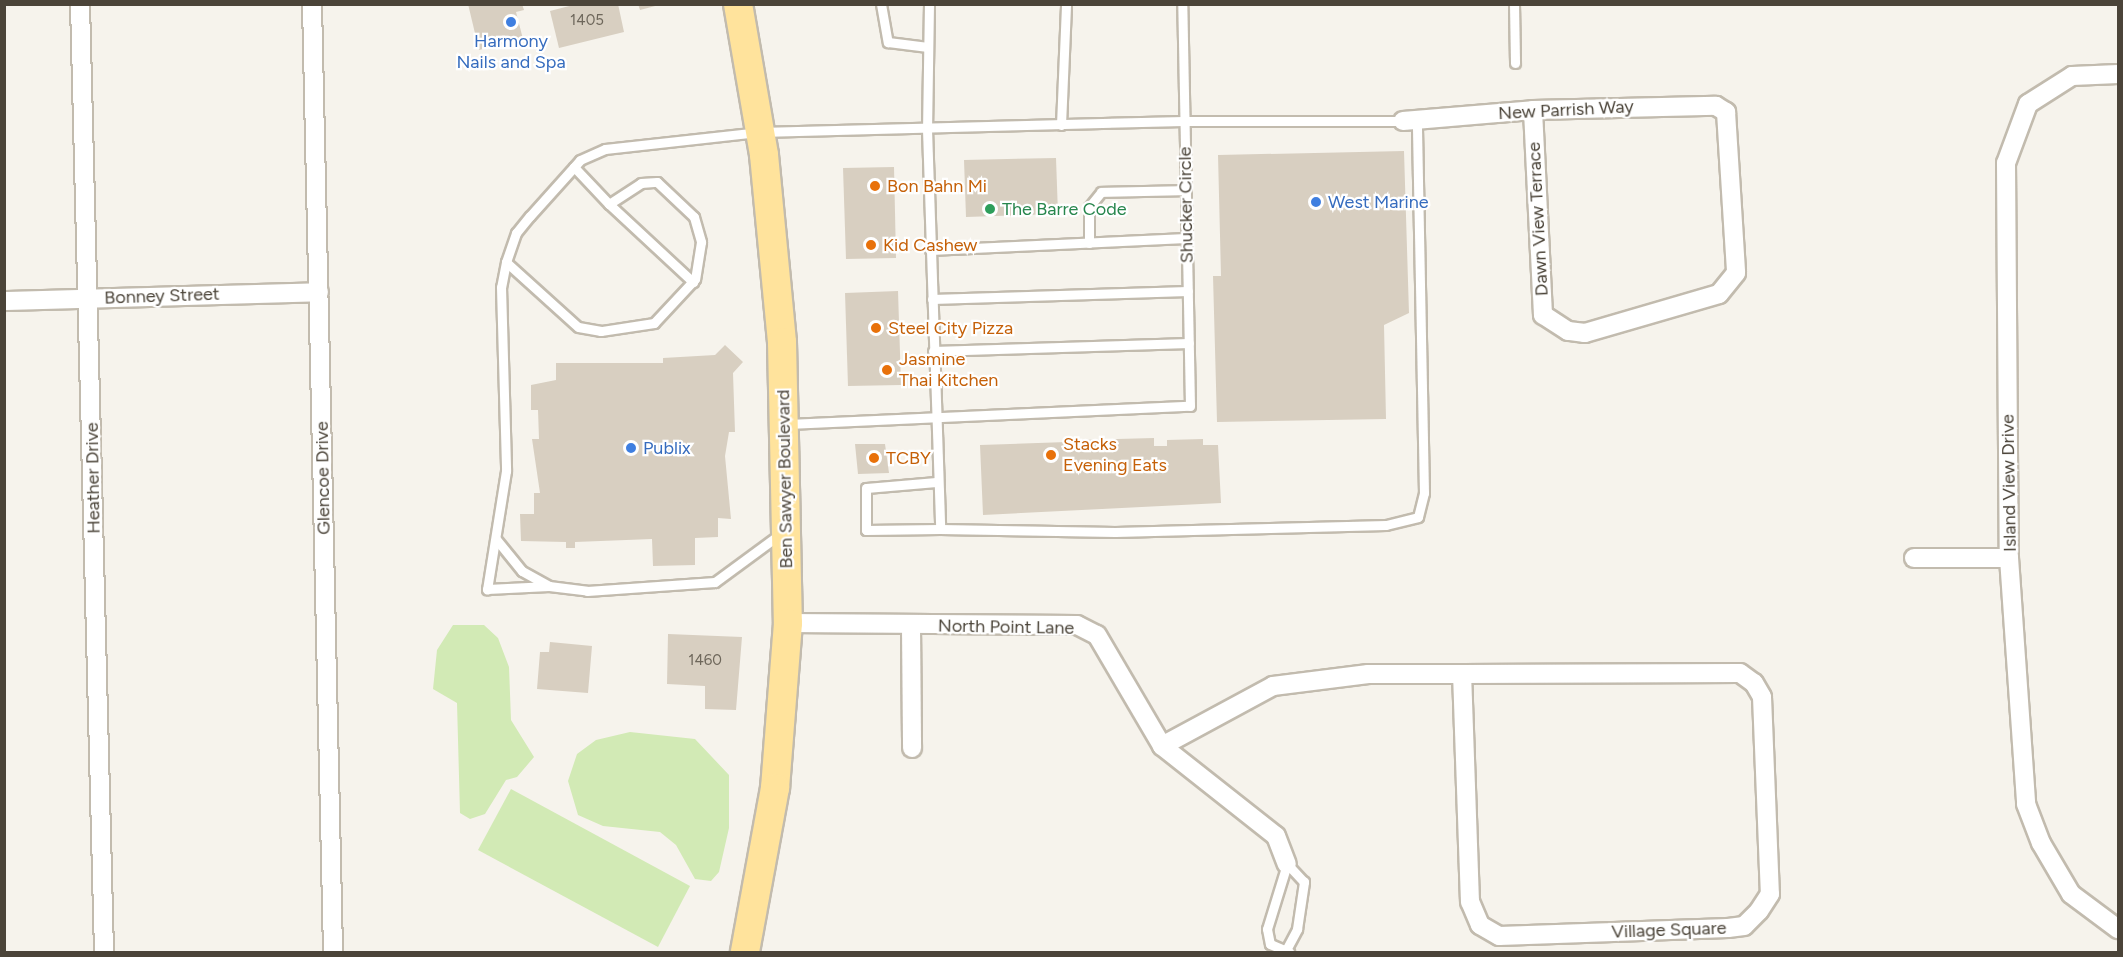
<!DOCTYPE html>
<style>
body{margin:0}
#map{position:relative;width:2123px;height:957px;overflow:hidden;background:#f6f3ec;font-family:Figtree,sans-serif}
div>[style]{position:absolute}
.green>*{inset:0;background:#d2eab5}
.building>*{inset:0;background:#d8cfc1}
.roads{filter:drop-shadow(2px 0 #c2bbae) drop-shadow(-2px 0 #c2bbae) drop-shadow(0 2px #c2bbae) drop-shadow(0 -2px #c2bbae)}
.service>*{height:9px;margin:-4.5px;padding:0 4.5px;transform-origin:4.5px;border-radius:4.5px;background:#fff}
.minor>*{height:18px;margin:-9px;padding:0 9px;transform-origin:9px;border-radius:9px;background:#fff}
.primary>*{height:28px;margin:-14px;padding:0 14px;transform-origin:14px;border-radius:14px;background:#ffe39c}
.dots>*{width:16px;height:16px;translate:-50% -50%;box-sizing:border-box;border:3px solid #fff;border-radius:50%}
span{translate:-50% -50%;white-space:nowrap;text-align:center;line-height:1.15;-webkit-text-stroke:4.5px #fff;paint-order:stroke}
.number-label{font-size:15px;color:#6e675b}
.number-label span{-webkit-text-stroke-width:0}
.shop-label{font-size:18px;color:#366cbe}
.left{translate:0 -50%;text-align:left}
.street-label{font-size:18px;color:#4b4439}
.food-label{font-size:18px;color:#c56008}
.leisure-label{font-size:18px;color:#27864d}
.frame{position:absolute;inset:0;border:6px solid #4b4439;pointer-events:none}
</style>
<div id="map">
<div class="green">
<i style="clip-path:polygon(453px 625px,484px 625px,498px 638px,509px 667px,511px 720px,534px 757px,517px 777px,506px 780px,485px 814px,470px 819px,460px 813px,457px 703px,433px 689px,437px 650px)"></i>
<i style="clip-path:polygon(630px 732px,695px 739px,729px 775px,729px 828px,719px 872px,711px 881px,695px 879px,676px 845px,660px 832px,603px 826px,578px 815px,568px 781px,577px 754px,596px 740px)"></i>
<i style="clip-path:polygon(511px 789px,690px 886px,658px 947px,478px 850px)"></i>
</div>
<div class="building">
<i style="clip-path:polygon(468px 4px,522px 4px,524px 10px,516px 12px,523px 39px,479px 50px)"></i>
<i style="clip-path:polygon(577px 4px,618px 4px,624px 32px,559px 48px,550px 11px)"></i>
<i style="clip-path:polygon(638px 4px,659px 4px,659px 5px,640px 10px)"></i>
<i style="clip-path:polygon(1404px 151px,1409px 313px,1384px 325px,1386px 419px,1217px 422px,1213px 276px,1221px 276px,1218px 155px)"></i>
<i style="clip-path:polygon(1056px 158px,1058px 214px,966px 217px,964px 160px)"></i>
<i style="clip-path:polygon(894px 167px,896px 258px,846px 259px,843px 168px)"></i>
<i style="clip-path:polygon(898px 291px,901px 385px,848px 386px,845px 293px)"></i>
<i style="clip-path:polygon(725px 345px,743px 362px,733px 373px,735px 432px,729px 432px,725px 456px,731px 519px,718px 518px,718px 537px,695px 538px,695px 565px,653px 566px,652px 539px,575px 542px,575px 548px,566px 548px,566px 542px,521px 541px,520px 514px,534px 514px,534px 493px,540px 493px,532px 439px,539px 439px,538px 410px,531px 410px,531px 385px,556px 380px,556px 363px,663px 363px,663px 358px,715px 355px)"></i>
<i style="clip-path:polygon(1154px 438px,1154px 446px,1167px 446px,1167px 440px,1203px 439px,1203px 445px,1218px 445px,1221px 503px,983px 515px,980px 445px,1067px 442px,1068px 449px,1081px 448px,1080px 440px)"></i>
<i style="clip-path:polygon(855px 444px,885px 444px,889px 473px,858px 474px)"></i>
<i style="clip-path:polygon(668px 634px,742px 637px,736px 710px,705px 709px,705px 686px,667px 684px)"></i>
<i style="clip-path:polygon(550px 642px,592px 646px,588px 693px,537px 689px,540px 652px,549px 652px)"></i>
</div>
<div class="roads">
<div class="service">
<i style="left:881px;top:4px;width:39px;rotate:80deg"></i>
<i style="left:888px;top:42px;width:40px;rotate:7.1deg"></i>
<i style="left:929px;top:4px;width:125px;rotate:90.9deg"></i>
<i style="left:927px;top:129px;width:400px;rotate:88.1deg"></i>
<i style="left:940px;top:529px;width:175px;rotate:1deg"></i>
<i style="left:1115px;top:532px;width:271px;rotate:-1.5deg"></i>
<i style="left:1386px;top:525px;width:33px;rotate:-14deg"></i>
<i style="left:1418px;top:517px;width:25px;rotate:-76deg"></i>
<i style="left:1424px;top:493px;width:373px;rotate:-91.1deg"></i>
<i style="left:1514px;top:4px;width:59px;rotate:89deg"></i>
<i style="left:1061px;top:125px;width:121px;rotate:-87.6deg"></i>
<i style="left:574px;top:167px;width:51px;rotate:46.6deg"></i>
<i style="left:609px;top:204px;width:38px;rotate:-33deg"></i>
<i style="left:641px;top:183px;width:16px;rotate:-4deg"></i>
<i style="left:657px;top:182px;width:51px;rotate:43.4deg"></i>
<i style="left:694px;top:217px;width:26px;rotate:74deg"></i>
<i style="left:701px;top:242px;width:37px;rotate:99deg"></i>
<i style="left:695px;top:279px;width:60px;rotate:133deg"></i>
<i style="left:654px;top:323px;width:54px;rotate:171.4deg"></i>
<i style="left:601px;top:331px;width:23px;rotate:-170deg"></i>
<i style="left:578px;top:327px;width:97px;rotate:-137.9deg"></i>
<i style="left:506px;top:262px;width:31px;rotate:-71deg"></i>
<i style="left:516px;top:233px;width:22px;rotate:-51deg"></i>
<i style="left:530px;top:216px;width:66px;rotate:-48.1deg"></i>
<i style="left:574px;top:167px;width:9px;rotate:-49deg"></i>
<i style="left:580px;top:160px;width:27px;rotate:-24deg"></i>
<i style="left:605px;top:149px;width:156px;rotate:-6.3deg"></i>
<i style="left:760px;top:132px;width:424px;rotate:-1.5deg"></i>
<i style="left:1184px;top:121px;width:219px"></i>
<i style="left:609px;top:204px;width:115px;rotate:42.9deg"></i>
<i style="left:1089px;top:243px;width:36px;rotate:-90deg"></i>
<i style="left:1089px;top:207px;width:19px;rotate:-51deg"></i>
<i style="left:1101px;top:192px;width:85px;rotate:-1.3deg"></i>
<i style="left:930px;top:250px;width:256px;rotate:-2.7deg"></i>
<i style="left:506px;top:262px;width:25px;rotate:101deg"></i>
<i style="left:501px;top:287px;width:184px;rotate:88.4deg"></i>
<i style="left:506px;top:471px;width:120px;rotate:99.1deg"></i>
<i style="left:487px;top:589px;width:62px;rotate:-2.8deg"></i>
<i style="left:549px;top:586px;width:38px;rotate:7deg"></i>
<i style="left:587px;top:591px;width:128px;rotate:-4deg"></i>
<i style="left:715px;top:582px;width:81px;rotate:-36.4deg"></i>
<i style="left:932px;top:299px;width:256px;rotate:-1.8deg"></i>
<i style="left:933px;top:351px;width:256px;rotate:-1.8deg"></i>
<i style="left:787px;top:424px;width:403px;rotate:-2.6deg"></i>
<i style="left:1190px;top:406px;width:402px;rotate:-91.1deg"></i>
<i style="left:936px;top:482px;width:70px;rotate:175.1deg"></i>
<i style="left:866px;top:488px;width:42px;rotate:90deg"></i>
<i style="left:866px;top:530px;width:74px;rotate:-0.8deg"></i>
<i style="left:496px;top:539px;width:41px;rotate:50.9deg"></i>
<i style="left:522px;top:571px;width:31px;rotate:29deg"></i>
<i style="left:1287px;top:864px;width:68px;rotate:107.1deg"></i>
<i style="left:1267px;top:929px;width:15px;rotate:79deg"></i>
<i style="left:1270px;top:944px;width:21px;rotate:23deg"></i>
<i style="left:1286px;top:950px;width:24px;rotate:-62deg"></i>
<i style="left:1297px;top:929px;width:48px;rotate:-81.5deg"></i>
<i style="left:1304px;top:882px;width:25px;rotate:-133deg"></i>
</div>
<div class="minor">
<i style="left:80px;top:4px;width:948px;rotate:88.55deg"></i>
<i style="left:312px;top:4px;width:948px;rotate:88.73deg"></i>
<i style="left:2118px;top:74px;width:46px;rotate:177.5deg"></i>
<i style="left:2072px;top:76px;width:52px;rotate:147.5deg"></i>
<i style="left:2028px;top:104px;width:63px;rotate:110.4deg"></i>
<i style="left:2006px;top:163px;width:395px;rotate:89.6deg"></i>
<i style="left:2009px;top:558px;width:247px;rotate:86deg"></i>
<i style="left:2026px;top:804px;width:42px;rotate:69deg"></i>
<i style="left:2041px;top:843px;width:59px;rotate:59.5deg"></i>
<i style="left:2071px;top:894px;width:59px;rotate:36.7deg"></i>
<i style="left:1403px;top:121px;width:130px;rotate:-4.8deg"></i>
<i style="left:1533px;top:110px;width:183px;rotate:-1.3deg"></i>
<i style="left:1716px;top:106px;width:12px;rotate:31deg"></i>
<i style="left:1726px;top:112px;width:161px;rotate:86.4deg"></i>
<i style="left:1736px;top:273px;width:27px;rotate:129deg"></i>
<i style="left:1719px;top:294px;width:140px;rotate:163.8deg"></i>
<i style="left:1585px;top:333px;width:17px;rotate:-173deg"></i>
<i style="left:1568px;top:331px;width:30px;rotate:-147deg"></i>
<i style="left:1543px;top:315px;width:205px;rotate:-92.8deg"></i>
<i style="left:4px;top:301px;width:315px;rotate:-1.6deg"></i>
<i style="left:1914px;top:558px;width:95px"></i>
<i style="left:788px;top:623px;width:289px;rotate:0.4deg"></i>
<i style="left:1077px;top:625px;width:22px;rotate:27deg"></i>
<i style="left:1097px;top:635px;width:129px;rotate:59.6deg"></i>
<i style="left:1162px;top:746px;width:145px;rotate:38.3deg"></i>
<i style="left:1276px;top:836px;width:30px;rotate:69deg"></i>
<i style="left:911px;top:626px;width:122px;rotate:89.5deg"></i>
<i style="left:1740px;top:673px;width:17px;rotate:36deg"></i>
<i style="left:1754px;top:683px;width:16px;rotate:60deg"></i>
<i style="left:1762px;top:697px;width:197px;rotate:87.7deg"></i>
<i style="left:1770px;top:894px;width:20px;rotate:123deg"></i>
<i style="left:1759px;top:911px;width:21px;rotate:135deg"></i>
<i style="left:1744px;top:926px;width:16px;rotate:173deg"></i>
<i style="left:1728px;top:928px;width:229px;rotate:178deg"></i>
<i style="left:1499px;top:936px;width:22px;rotate:-150deg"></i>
<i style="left:1480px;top:925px;width:25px;rotate:-113deg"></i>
<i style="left:1470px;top:902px;width:228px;rotate:-92deg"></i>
<i style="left:1462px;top:674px;width:278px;rotate:-0.2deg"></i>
<i style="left:1162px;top:746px;width:126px;rotate:-28.4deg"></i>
<i style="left:1273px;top:686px;width:96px;rotate:-7.2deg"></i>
<i style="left:1368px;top:674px;width:94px"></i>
</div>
<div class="primary">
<i style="left:738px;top:4px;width:153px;rotate:80.2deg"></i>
<i style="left:764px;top:155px;width:188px;rotate:84.5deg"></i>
<i style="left:782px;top:342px;width:281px;rotate:88.8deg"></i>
<i style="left:788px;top:623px;width:166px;rotate:94.5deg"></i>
<i style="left:775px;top:788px;width:167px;rotate:100.4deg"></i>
</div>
</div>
<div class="dots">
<i style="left:511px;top:22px;background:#3f7fe0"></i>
<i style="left:875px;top:186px;background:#e8710a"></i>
<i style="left:1316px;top:202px;background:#3f7fe0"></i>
<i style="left:990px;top:209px;background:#2e9e5b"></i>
<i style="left:871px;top:245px;background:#e8710a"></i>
<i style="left:876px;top:328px;background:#e8710a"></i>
<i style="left:887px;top:370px;background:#e8710a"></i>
<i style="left:631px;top:448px;background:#3f7fe0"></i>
<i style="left:1051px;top:455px;background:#e8710a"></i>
<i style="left:874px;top:458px;background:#e8710a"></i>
</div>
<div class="number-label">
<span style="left:587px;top:21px">1405</span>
<span style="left:705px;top:661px">1460</span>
</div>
<div class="shop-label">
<span style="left:511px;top:52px">Harmony<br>Nails and Spa</span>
<span class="left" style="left:1328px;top:202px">West Marine</span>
<span class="left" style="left:643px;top:448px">Publix</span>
</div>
<div class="street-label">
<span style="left:1566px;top:110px;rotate:-3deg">New Parrish Way</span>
<span style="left:1186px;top:205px;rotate:-91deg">Shucker Circle</span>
<span style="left:1538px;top:219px;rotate:-93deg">Dawn View Terrace</span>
<span style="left:162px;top:296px;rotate:-2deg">Bonney Street</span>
<span style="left:93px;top:478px;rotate:-91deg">Heather Drive</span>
<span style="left:323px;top:478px;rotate:-91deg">Glencoe Drive</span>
<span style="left:785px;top:479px;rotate:-91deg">Ben Sawyer Boulevard</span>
<span style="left:2009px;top:483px;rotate:-91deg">Island View Drive</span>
<span style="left:1006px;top:627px;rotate:1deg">North Point Lane</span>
<span style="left:1669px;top:930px;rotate:-2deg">Village Square</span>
</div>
<div class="food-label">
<span class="left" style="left:887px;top:186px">Bon Bahn Mi</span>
<span class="left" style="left:883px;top:245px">Kid Cashew</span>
<span class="left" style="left:888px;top:328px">Steel City Pizza</span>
<span class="left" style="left:899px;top:370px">Jasmine<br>Thai Kitchen</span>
<span class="left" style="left:1063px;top:455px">Stacks<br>Evening Eats</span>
<span class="left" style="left:886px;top:458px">TCBY</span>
</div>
<div class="leisure-label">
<span class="left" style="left:1002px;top:209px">The Barre Code</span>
</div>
<div class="frame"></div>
</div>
